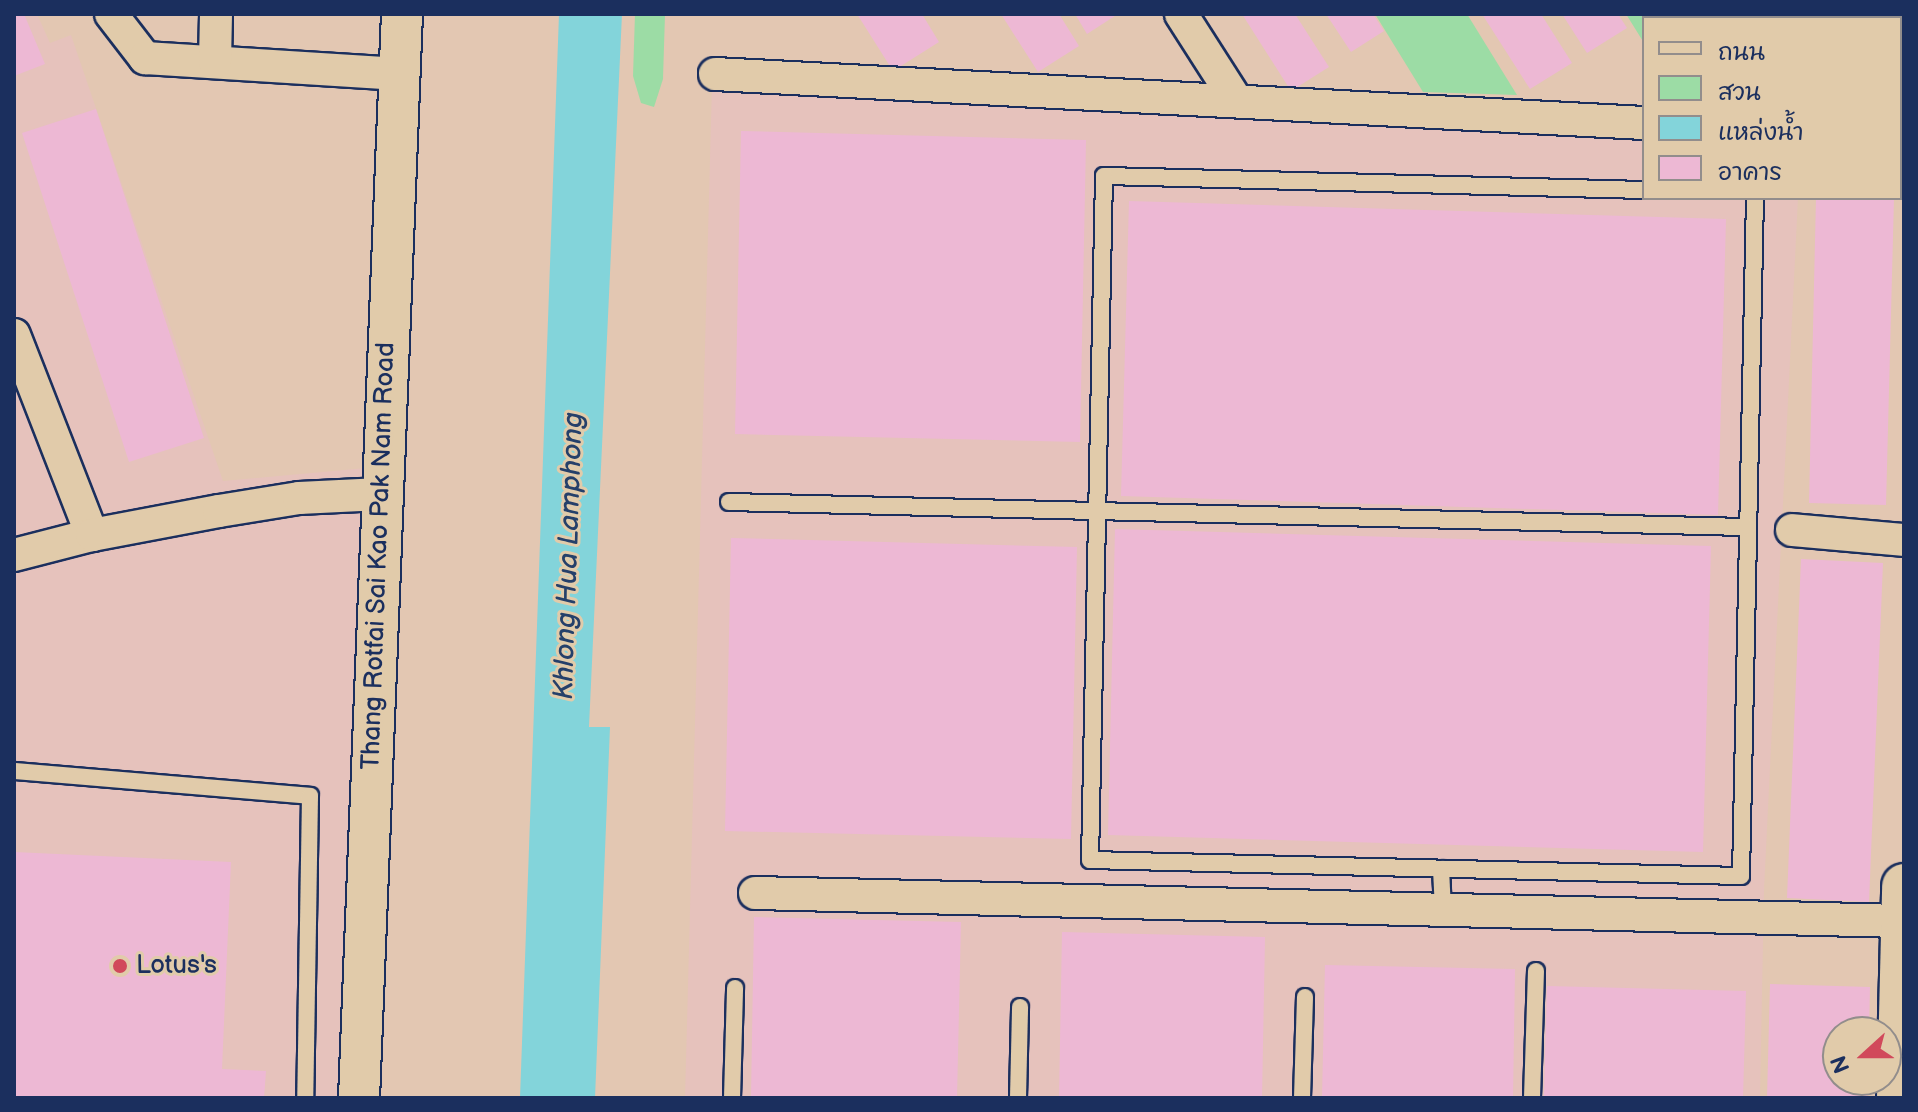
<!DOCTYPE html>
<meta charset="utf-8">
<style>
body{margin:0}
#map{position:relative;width:1918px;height:1112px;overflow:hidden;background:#e3c7b2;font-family:"Balsamiq Sans","Playpen Sans Thai",sans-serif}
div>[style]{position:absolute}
.built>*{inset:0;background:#e6c2bc}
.green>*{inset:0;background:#9cdca5}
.water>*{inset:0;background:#83d4da}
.building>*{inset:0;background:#edb8d4}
.roads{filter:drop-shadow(2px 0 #1b2f5e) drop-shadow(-2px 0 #1b2f5e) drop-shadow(0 2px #1b2f5e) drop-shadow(0 -2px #1b2f5e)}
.service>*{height:16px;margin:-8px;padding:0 8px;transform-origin:8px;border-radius:8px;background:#e1cbaa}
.minor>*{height:32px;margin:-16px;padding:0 16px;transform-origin:16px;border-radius:16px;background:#e1cbaa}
.tertiary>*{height:40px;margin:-20px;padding:0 20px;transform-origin:20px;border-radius:20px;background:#e1cbaa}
.secondary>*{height:44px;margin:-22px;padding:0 22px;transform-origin:22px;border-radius:22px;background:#e1cbaa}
.dots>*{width:22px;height:22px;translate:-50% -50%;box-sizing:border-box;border:4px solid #e1cbaa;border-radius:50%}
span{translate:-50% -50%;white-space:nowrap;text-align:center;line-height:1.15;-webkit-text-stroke:6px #e1cbaa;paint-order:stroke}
.street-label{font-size:26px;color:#1b2f5e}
.poi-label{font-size:26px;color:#1b2f5e}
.left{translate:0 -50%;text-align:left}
.water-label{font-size:28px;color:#25406a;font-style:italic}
.frame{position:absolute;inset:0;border:16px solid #1b2f5e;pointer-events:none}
.legend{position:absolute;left:1642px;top:16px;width:260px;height:184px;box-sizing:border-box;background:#e1cbaa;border:2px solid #928d8c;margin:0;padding:10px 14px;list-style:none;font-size:24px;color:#1b2f5e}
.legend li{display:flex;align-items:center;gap:16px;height:40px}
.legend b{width:40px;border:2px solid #928d8c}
.north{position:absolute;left:1822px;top:1016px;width:80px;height:80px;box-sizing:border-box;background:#e1cbaa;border:2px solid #928d8c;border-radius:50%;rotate:249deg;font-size:22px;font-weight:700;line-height:32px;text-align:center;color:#1b2f5e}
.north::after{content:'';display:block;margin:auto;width:28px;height:36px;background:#d1495b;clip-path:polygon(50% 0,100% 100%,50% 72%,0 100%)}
</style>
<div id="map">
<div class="built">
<i style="clip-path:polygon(14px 14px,37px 14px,50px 43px,71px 35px,223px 481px,366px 468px,342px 1098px,14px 1098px)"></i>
<i style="clip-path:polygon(712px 84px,1644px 137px,1644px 198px,1798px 198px,1764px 890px,1760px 1098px,685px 1098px)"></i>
</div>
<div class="green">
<i style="clip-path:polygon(635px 14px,665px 14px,663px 79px,654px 107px,641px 103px,633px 76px)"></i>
<i style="clip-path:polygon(1375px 14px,1467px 14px,1517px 95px,1423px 92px)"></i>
<i style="clip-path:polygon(1626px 14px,1708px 14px,1710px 18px,1644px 18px,1644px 43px)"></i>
</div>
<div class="water">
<i style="clip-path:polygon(559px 14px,622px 14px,589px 727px,610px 727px,595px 1098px,520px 1098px)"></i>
</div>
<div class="building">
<i style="clip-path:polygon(14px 14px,24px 14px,45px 64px,14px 76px)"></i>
<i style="clip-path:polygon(857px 14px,922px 14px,939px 42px,893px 71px)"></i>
<i style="clip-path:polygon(1001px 14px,1059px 14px,1079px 46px,1038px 72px)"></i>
<i style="clip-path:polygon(1075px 14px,1118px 14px,1087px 34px)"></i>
<i style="clip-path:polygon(1242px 14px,1295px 14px,1329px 67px,1291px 91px)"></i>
<i style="clip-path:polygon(1326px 14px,1373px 14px,1384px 31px,1351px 52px)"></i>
<i style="clip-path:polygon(1482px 14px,1541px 14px,1572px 63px,1530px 89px)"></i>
<i style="clip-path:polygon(1562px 14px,1618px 14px,1627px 28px,1587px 53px)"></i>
<i style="clip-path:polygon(1722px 14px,1781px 14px,1784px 18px,1724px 18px)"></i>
<i style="clip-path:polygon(1804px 14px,1866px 14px,1869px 18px,1806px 18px)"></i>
<i style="clip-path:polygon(96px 109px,204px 438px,129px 462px,22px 133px)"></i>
<i style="clip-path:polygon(741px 131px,1086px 140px,1080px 442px,735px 434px)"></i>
<i style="clip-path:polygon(1816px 198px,1894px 198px,1886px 505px,1809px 503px)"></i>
<i style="clip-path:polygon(1129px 201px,1726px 219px,1718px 515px,1121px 496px)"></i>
<i style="clip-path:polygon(1115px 529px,1711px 546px,1703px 852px,1108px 835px)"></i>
<i style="clip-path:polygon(731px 538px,1077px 547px,1071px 839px,725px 831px)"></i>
<i style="clip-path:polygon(1801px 559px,1883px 563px,1869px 902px,1787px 898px)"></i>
<i style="clip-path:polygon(14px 852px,231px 862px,222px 1069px,266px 1071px,264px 1098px,14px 1098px)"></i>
<i style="clip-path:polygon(754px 917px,961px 922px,957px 1098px,751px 1098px)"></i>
<i style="clip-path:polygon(1062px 932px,1265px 937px,1262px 1098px,1059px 1098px)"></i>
<i style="clip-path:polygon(1325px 965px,1515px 969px,1513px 1098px,1322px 1098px)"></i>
<i style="clip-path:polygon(1770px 984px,1870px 987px,1869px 1032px,1838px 1032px,1838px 1080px,1868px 1080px,1867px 1098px,1767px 1098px)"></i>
<i style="clip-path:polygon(1547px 986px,1746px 991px,1743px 1098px,1544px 1098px)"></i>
</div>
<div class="roads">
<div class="service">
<i style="left:1644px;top:190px;width:540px;rotate:-178.51deg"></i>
<i style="left:1104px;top:176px;width:684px;rotate:91.17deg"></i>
<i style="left:1090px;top:860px;width:651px;rotate:1.41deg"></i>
<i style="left:1741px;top:876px;width:678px;rotate:-88.82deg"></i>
<i style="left:729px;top:502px;width:1019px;rotate:1.41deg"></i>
<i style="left:14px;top:771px;width:297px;rotate:4.8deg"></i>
<i style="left:310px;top:796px;width:302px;rotate:90.9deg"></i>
<i style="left:1441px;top:869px;width:41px;rotate:87.2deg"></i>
<i style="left:732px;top:1098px;width:110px;rotate:-88.4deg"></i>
<i style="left:1018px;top:1098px;width:91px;rotate:-88.7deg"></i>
<i style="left:1302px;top:1098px;width:101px;rotate:-88.3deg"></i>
<i style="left:1532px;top:1098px;width:127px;rotate:-88.2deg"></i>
</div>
<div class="minor">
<i style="left:111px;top:14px;width:56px;rotate:52.3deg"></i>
<i style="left:145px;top:58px;width:255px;rotate:3.6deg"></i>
<i style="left:1181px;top:14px;width:102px;rotate:57.4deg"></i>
<i style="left:215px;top:62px;width:48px;rotate:-88.8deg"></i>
<i style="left:715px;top:74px;width:930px;rotate:3.02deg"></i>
<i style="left:1900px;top:137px;width:4px"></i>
<i style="left:14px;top:335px;width:215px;rotate:68.7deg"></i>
<i style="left:1792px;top:530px;width:112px;rotate:5.1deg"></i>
<i style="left:14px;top:555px;width:81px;rotate:-14.4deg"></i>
<i style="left:92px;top:535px;width:129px;rotate:-10.7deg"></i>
<i style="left:219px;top:511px;width:81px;rotate:-9.2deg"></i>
<i style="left:299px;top:498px;width:82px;rotate:-2.8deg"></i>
<i style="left:755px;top:893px;width:1148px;rotate:1.4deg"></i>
</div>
<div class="tertiary">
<i style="left:359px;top:1098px;width:1085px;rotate:-87.73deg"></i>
</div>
<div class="secondary">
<i style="left:1899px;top:1098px;width:212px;rotate:-88.6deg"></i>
</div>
</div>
<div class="dots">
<i style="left:120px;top:966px;background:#d1495b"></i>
</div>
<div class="street-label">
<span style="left:379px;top:556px;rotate:-88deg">Thang Rotfai Sai Kao Pak Nam Road</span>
</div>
<div class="poi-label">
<span class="left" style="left:136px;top:966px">Lotus's</span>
</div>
<div class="water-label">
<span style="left:569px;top:556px;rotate:-88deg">Khlong Hua Lamphong</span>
</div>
<div class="frame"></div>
<ul class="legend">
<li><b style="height:10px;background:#e1cbaa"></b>ถนน</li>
<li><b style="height:22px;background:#9cdca5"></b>สวน</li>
<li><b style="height:22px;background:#83d4da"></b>แหล่งน้ำ</li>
<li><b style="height:22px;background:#edb8d4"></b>อาคาร</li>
</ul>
<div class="north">N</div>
</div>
